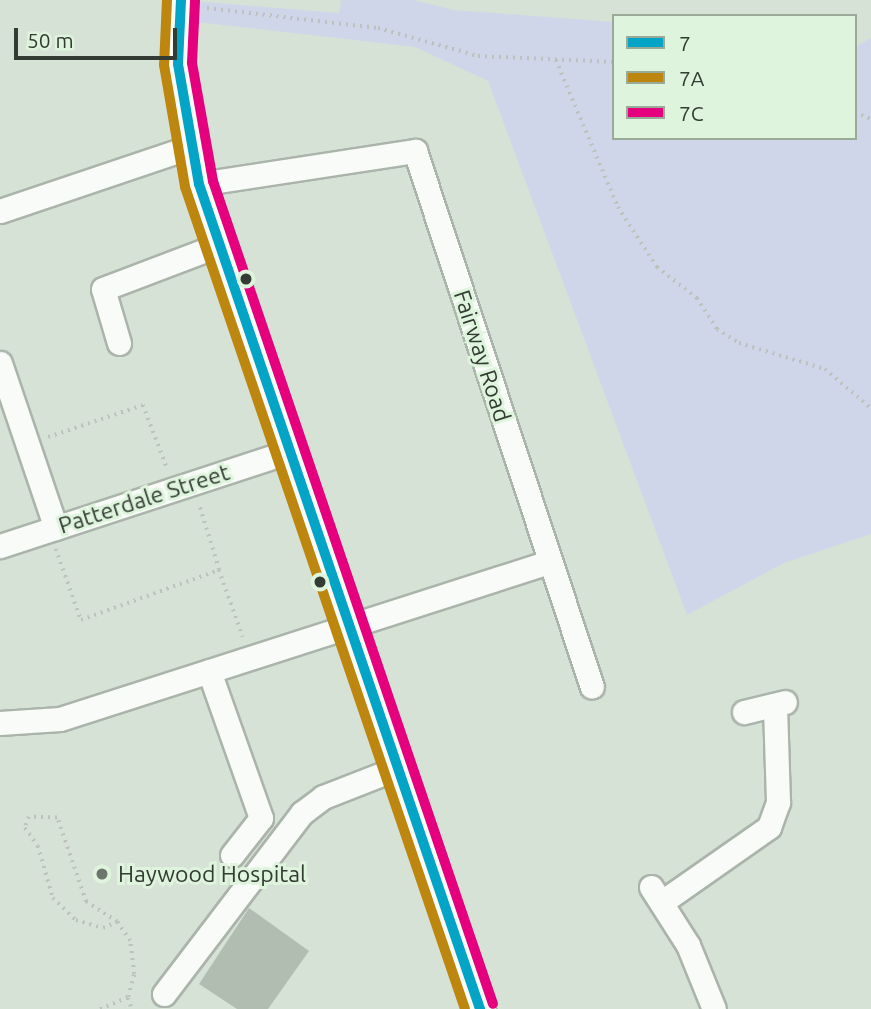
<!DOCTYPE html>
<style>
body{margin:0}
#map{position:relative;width:871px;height:1009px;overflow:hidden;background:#d6e2d5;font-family:Ubuntu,sans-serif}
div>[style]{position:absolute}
.green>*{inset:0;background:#d0d6e9}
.building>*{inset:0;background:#b0bdb0}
.path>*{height:3.5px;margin-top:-1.75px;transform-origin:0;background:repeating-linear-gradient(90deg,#bec2bd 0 2px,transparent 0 7px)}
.roads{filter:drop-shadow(2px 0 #abb4aa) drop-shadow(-2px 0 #abb4aa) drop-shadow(0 2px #abb4aa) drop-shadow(0 -2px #abb4aa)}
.minor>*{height:23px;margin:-11.5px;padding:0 11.5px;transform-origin:11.5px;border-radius:11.5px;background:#f9fbf9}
.major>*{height:30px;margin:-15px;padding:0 15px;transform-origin:15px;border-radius:15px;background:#f9fbf9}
.bus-1>*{height:10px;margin:-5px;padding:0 5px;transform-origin:5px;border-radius:5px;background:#03a4c6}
.bus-2>*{height:10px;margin:-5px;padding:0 5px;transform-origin:5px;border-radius:5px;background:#bc860f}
.bus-3>*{height:10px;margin:-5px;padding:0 5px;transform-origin:5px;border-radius:5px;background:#e5007d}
.dots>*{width:19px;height:19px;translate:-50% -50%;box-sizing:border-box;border:4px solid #def4dd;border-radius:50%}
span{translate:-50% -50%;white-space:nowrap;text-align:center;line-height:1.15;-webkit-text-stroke:6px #def4dd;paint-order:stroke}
.street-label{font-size:23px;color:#333c33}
.poi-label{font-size:23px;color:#333c33}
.left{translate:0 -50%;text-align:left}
.legend{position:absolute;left:612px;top:14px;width:245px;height:126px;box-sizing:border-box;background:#def4dd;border:2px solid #9aaa99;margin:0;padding:9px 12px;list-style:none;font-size:21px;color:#333c33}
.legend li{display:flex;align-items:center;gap:14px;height:35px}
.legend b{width:35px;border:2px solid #9aaa99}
.scale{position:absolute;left:14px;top:28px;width:163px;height:32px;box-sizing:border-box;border:4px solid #333c33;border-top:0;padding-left:9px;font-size:21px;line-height:24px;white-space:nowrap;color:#333c33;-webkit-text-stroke:5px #def4dd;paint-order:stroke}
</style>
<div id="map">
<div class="green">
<i style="clip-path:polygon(181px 0,339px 13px,341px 0,414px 0,454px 10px,614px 22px,614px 138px,855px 138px,855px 47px,871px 38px,871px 534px,784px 563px,687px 615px,488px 81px,415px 47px,179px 20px)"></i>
</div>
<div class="building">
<i style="clip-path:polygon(249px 908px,309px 951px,268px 1009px,237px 1009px,199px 984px)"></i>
</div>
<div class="path">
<i style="left:207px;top:8px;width:172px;rotate:6.7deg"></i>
<i style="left:378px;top:28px;width:104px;rotate:15.6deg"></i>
<i style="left:478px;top:56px;width:136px;rotate:2.5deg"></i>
<i style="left:556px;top:60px;width:160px;rotate:67.1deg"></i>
<i style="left:618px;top:207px;width:72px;rotate:57deg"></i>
<i style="left:657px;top:267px;width:51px;rotate:37.8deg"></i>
<i style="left:697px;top:298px;width:37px;rotate:57deg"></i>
<i style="left:717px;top:329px;width:26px;rotate:32deg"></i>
<i style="left:739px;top:343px;width:90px;rotate:16.8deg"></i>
<i style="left:825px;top:369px;width:60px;rotate:40.3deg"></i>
<i style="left:855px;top:112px;width:17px;rotate:24deg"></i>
<i style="left:48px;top:437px;width:100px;rotate:-18.6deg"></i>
<i style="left:143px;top:405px;width:67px;rotate:69.1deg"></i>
<i style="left:56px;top:549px;width:75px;rotate:70.6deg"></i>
<i style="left:81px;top:620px;width:147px;rotate:-19.9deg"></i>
<i style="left:219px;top:570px;width:68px;rotate:-107.1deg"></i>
<i style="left:219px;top:570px;width:71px;rotate:70.3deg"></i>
<i style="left:128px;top:998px;width:12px;rotate:70deg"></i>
<i style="left:100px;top:1009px;width:30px;rotate:-23deg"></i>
<i style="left:128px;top:997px;width:24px;rotate:-75deg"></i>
<i style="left:134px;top:974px;width:33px;rotate:-97deg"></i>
<i style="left:130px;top:941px;width:23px;rotate:-124deg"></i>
<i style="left:117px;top:922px;width:37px;rotate:-147deg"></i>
<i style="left:86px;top:902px;width:89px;rotate:-109deg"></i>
<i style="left:57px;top:818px;width:28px;rotate:-178deg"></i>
<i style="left:29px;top:817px;width:12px;rotate:110deg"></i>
<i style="left:25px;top:828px;width:22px;rotate:54deg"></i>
<i style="left:38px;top:846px;width:54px;rotate:73.9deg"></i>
<i style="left:53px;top:898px;width:32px;rotate:44deg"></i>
<i style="left:76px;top:920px;width:28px;rotate:17deg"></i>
<i style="left:103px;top:928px;width:15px;rotate:-23deg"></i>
</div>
<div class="roads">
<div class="minor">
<i style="left:199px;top:184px;width:219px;rotate:-8.7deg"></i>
<i style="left:415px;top:151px;width:564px;rotate:71.73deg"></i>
<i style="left:0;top:211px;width:200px;rotate:-18.6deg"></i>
<i style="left:119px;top:343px;width:56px;rotate:-106.5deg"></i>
<i style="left:103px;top:289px;width:124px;rotate:-20.8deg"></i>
<i style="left:0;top:363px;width:174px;rotate:71.3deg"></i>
<i style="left:0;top:546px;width:303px;rotate:-18.1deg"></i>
<i style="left:209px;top:671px;width:156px;rotate:70.5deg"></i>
<i style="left:261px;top:818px;width:47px;rotate:128.1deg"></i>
<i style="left:744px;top:712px;width:42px;rotate:-13.7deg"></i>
<i style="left:0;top:723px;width:60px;rotate:-3.8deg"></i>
<i style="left:60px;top:719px;width:514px;rotate:-17.8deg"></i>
<i style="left:651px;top:887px;width:69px;rotate:57.5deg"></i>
<i style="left:688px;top:945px;width:69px;rotate:67.9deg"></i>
<i style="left:662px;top:902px;width:131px;rotate:-35deg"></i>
<i style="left:769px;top:827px;width:27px;rotate:-70deg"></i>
<i style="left:778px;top:802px;width:97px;rotate:-91.8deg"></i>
<i style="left:164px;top:994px;width:228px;rotate:-52.7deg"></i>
<i style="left:302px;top:813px;width:26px;rotate:-37deg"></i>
<i style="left:323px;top:797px;width:77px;rotate:-21.3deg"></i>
</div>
<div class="major">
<i style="left:181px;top:0;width:64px;rotate:92.7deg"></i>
<i style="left:178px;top:64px;width:122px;rotate:80.1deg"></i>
<i style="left:199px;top:184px;width:872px;rotate:71.19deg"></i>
</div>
</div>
<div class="bus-1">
<i style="left:181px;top:0;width:64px;rotate:92.7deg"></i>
<i style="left:178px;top:64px;width:122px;rotate:80.1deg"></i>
<i style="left:199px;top:184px;width:872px;rotate:71.19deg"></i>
</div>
<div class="bus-2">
<i style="left:167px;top:0;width:65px;rotate:92.6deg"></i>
<i style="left:164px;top:65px;width:124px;rotate:80.2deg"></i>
<i style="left:185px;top:187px;width:868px;rotate:71.19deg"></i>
</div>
<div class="bus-3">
<i style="left:195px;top:1px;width:62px;rotate:92.8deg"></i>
<i style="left:192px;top:63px;width:120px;rotate:79.9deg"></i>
<i style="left:213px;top:181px;width:869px;rotate:71.21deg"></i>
</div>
<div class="dots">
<i style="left:246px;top:279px;background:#333c33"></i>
<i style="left:320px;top:582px;background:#333c33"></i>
<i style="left:102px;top:874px;background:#6c766c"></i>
</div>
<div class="street-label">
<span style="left:482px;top:356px;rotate:72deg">Fairway Road</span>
<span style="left:144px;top:499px;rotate:-18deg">Patterdale Street</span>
</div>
<div class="poi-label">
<span class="left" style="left:118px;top:874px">Haywood Hospital</span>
</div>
<ul class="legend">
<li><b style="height:9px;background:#03a4c6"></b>7</li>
<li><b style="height:9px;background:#bc860f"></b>7A</li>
<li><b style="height:9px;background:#e5007d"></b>7C</li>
</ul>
<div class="scale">50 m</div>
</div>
